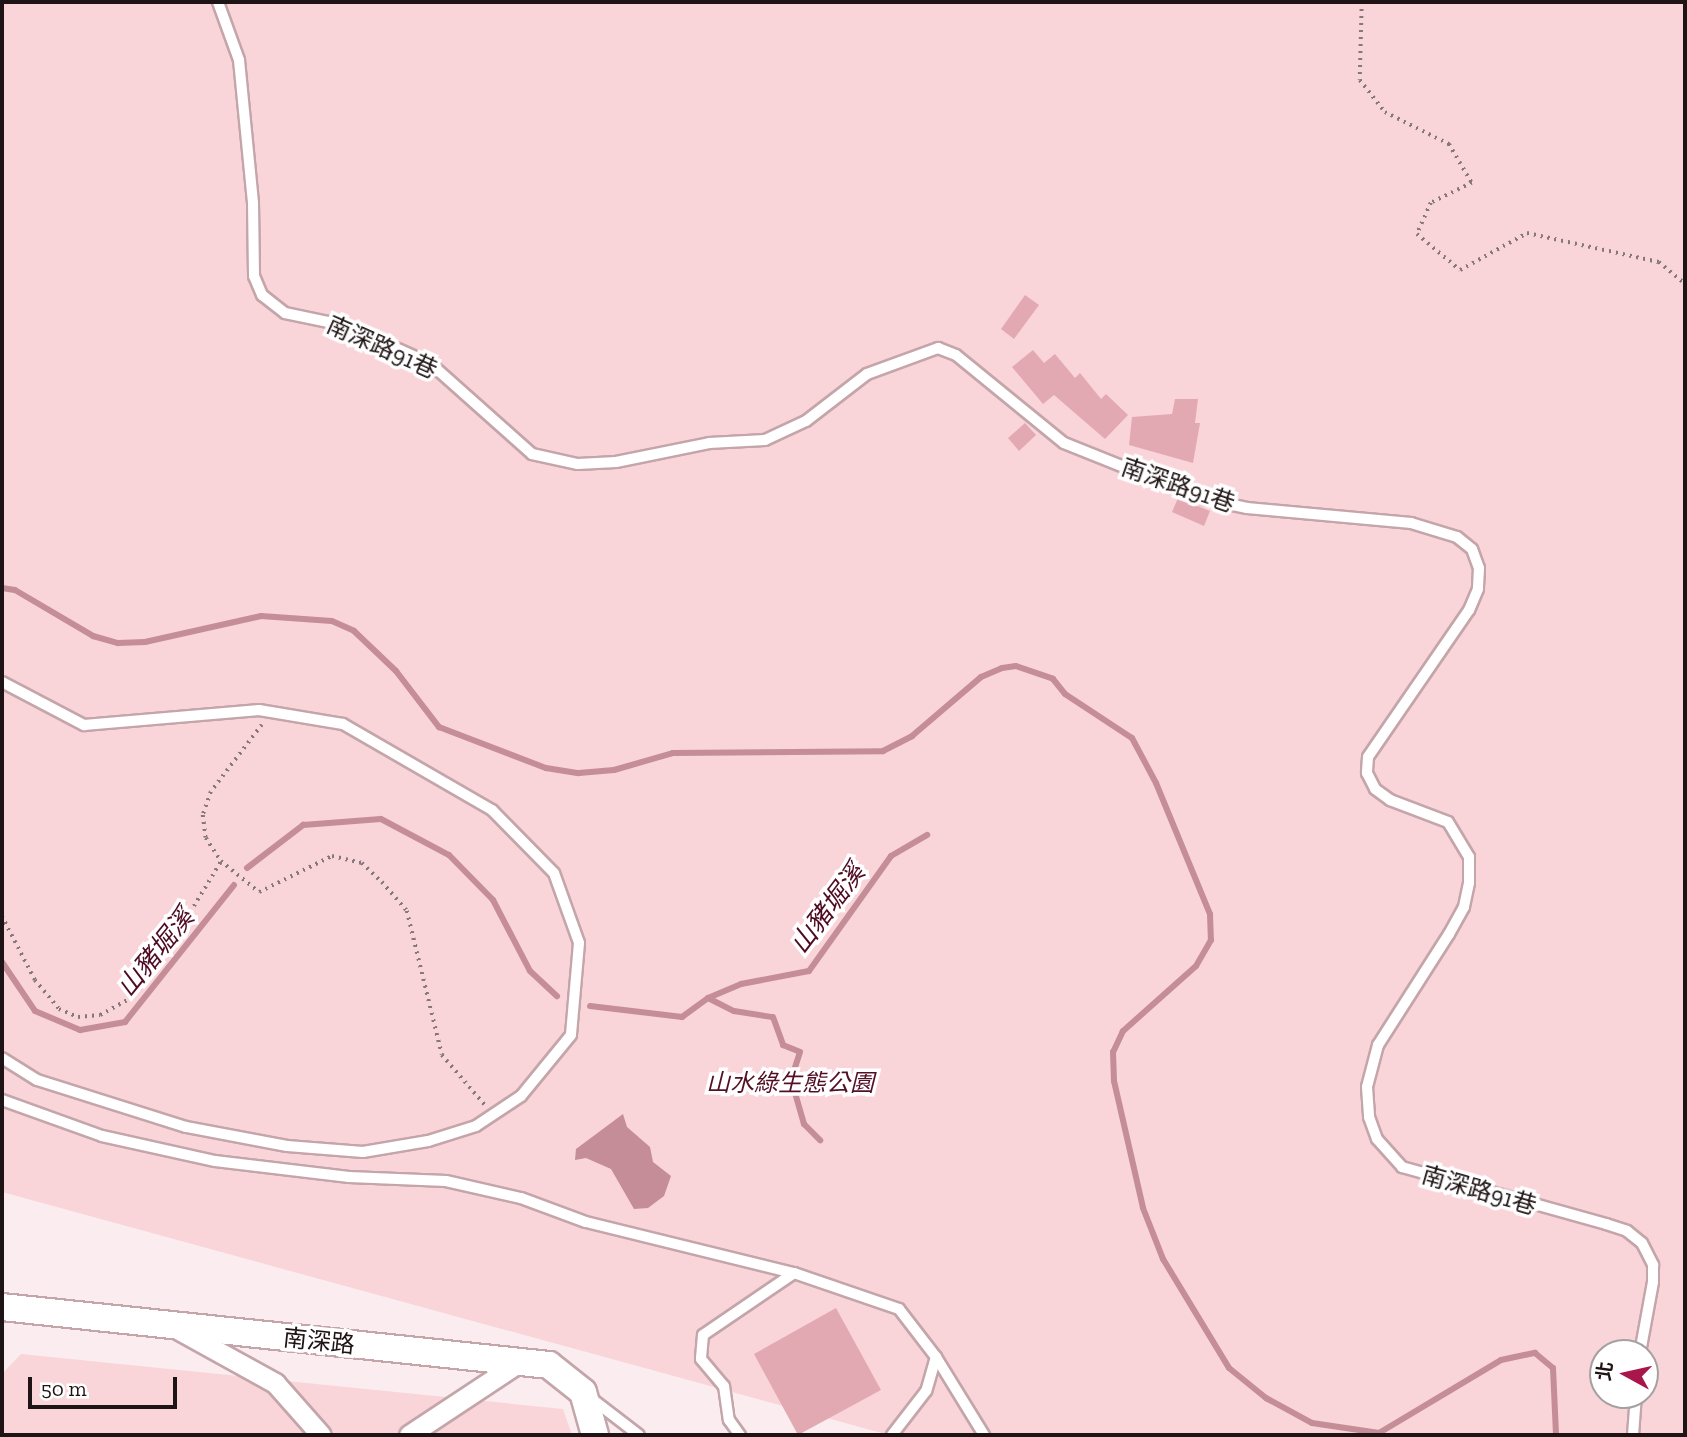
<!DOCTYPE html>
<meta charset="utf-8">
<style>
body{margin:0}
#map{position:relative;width:1687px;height:1437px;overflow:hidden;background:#fbedef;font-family:"Zilla Slab","Noto Sans TC",serif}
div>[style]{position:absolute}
.green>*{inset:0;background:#f9d4d9}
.water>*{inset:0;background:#c48d97}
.stream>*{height:6px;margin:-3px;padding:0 3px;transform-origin:3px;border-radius:3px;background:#c48d97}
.building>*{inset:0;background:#e3a9b3}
.path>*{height:3.5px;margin-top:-1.75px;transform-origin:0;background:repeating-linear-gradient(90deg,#85787a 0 2px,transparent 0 7px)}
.roads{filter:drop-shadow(2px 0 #c4a5aa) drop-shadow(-2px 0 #c4a5aa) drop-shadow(0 2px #c4a5aa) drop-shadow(0 -2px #c4a5aa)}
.service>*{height:10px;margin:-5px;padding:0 5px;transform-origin:5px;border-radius:5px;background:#fff}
.minor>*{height:19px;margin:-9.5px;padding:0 9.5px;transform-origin:9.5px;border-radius:9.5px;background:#fff}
.secondary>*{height:26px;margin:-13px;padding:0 13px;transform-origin:13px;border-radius:13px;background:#fff}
span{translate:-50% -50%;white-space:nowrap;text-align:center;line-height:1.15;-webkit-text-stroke:7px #fff;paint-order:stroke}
.street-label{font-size:24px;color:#1e1315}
.park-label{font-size:24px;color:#531025;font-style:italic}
.water-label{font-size:26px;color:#4d0a20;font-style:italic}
.frame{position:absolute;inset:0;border:4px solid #1e1315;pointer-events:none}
.north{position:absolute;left:1589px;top:1339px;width:70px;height:70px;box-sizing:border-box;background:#fff;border:2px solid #a5a1a1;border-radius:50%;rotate:278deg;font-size:19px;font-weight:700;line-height:28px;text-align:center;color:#1e1315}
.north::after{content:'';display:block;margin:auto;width:24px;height:32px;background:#a9164c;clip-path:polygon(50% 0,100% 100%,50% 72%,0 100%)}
.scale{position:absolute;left:28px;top:1377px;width:149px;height:32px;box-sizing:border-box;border:4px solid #1e1315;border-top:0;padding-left:9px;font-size:21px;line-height:24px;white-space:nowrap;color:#1e1315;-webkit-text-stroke:5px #fff;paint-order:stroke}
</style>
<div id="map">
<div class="green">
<i style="clip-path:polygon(evenodd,2px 2px,1685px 2px,1685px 1435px,889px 1435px,2px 1192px,2px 2px,1603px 1353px,1645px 1353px,1645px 1395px,1603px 1395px,1603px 1353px)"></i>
<i style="clip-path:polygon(21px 1354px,563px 1409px,572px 1435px,2px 1435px,2px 1374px)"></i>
</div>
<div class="water">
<i style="clip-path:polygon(623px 1114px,627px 1127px,650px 1147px,653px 1162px,671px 1176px,664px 1196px,648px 1208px,634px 1209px,611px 1169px,586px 1158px,575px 1160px,576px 1149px)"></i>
</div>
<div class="stream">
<i style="left:2px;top:588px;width:13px;rotate:9deg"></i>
<i style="left:15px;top:590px;width:91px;rotate:30.5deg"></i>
<i style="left:93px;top:636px;width:26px;rotate:16deg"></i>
<i style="left:118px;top:643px;width:27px;rotate:-2deg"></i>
<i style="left:145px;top:642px;width:119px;rotate:-12.6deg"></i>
<i style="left:261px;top:616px;width:71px;rotate:4deg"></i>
<i style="left:332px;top:621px;width:24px;rotate:24deg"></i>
<i style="left:354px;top:631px;width:58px;rotate:43.6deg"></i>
<i style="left:396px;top:671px;width:71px;rotate:52.5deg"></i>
<i style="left:439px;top:727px;width:115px;rotate:21deg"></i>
<i style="left:546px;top:768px;width:33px;rotate:9deg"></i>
<i style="left:579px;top:773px;width:35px;rotate:-5deg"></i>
<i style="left:614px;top:770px;width:61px;rotate:-16.1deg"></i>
<i style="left:673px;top:753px;width:210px;rotate:-0.5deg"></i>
<i style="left:883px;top:751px;width:33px;rotate:-27deg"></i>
<i style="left:912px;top:736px;width:91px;rotate:-40.5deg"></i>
<i style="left:981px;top:677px;width:23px;rotate:-23deg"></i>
<i style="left:1002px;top:668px;width:14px;rotate:-8deg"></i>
<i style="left:1016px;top:666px;width:39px;rotate:19deg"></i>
<i style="left:1053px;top:679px;width:19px;rotate:51deg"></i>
<i style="left:1065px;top:694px;width:80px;rotate:33.3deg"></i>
<i style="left:1132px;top:738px;width:51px;rotate:61.9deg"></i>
<i style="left:1156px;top:783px;width:142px;rotate:67.6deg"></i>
<i style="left:1210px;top:914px;width:26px;rotate:88deg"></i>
<i style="left:1211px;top:940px;width:30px;rotate:120deg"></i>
<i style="left:1196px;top:966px;width:98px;rotate:138.3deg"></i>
<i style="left:1123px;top:1031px;width:23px;rotate:115deg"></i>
<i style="left:1113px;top:1052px;width:29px;rotate:88deg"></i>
<i style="left:1114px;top:1081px;width:130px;rotate:77.1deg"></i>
<i style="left:1143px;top:1208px;width:55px;rotate:68.6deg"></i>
<i style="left:1163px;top:1259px;width:127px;rotate:58.8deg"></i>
<i style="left:1229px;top:1368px;width:48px;rotate:39deg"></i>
<i style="left:1266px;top:1398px;width:52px;rotate:28.5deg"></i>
<i style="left:1312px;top:1423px;width:68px;rotate:8.5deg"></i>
<i style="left:1379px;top:1433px;width:142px;rotate:-30.9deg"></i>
<i style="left:1501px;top:1360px;width:35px;rotate:-12deg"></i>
<i style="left:1535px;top:1353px;width:23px;rotate:40deg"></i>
<i style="left:1553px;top:1368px;width:67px;rotate:87.4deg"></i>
<i style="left:247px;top:868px;width:71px;rotate:-37.5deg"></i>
<i style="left:303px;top:825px;width:78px;rotate:-4.4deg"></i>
<i style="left:381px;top:819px;width:77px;rotate:27.9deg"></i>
<i style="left:449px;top:855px;width:63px;rotate:45.6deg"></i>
<i style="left:493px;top:900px;width:80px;rotate:62.5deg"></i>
<i style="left:530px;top:971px;width:37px;rotate:43deg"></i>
<i style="left:2px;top:962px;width:59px;rotate:56deg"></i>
<i style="left:35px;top:1011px;width:49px;rotate:22.9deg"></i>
<i style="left:80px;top:1030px;width:46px;rotate:-10.1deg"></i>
<i style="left:125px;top:1022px;width:175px;rotate:-51.5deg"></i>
<i style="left:708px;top:998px;width:29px;rotate:27deg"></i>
<i style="left:734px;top:1011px;width:39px;rotate:9deg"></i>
<i style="left:773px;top:1017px;width:30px;rotate:70deg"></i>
<i style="left:783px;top:1045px;width:18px;rotate:22deg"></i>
<i style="left:800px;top:1052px;width:28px;rotate:108deg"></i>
<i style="left:791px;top:1079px;width:47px;rotate:73.9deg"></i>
<i style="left:804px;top:1124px;width:23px;rotate:45deg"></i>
<i style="left:590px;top:1006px;width:93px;rotate:6.8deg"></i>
<i style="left:682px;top:1017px;width:32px;rotate:-36deg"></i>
<i style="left:708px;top:998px;width:36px;rotate:-23deg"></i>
<i style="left:741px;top:984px;width:69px;rotate:-10.8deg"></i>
<i style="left:809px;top:971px;width:141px;rotate:-54.5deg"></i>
<i style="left:891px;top:856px;width:42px;rotate:-30.3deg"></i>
</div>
<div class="building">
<i style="clip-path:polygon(1025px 295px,1039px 305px,1014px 339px,1001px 329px)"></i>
<i style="clip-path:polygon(1033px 350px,1044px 363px,1055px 354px,1075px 378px,1080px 373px,1101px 399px,1106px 394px,1128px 415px,1105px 439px,1054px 395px,1043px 404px,1012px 367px)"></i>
<i style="clip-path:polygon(1175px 399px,1198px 399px,1195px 423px,1200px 423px,1193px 463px,1129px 445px,1132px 417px,1172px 414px)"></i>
<i style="clip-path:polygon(1025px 423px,1036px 435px,1019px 451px,1008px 438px)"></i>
<i style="clip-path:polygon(1178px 498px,1210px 511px,1204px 526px,1172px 512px)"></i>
<i style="clip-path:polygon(836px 1308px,881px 1390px,798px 1435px,754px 1354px)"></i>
</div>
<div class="path">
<i style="left:1362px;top:2px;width:78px;rotate:91.5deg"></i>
<i style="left:1360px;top:80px;width:41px;rotate:52deg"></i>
<i style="left:1385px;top:112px;width:72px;rotate:26.6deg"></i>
<i style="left:1449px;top:144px;width:45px;rotate:59.5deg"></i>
<i style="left:1472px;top:183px;width:46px;rotate:154deg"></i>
<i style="left:1431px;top:203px;width:34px;rotate:114deg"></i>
<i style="left:1417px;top:234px;width:56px;rotate:39.9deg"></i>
<i style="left:1460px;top:270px;width:77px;rotate:-28.9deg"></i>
<i style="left:1527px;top:233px;width:135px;rotate:12.4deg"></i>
<i style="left:1659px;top:262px;width:34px;rotate:40deg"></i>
<i style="left:262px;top:725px;width:84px;rotate:127.3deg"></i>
<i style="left:211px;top:792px;width:24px;rotate:109deg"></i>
<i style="left:203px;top:815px;width:23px;rotate:83deg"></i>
<i style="left:206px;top:838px;width:27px;rotate:57deg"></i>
<i style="left:221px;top:861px;width:49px;rotate:39.2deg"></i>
<i style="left:259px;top:892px;width:81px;rotate:-26.3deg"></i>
<i style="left:332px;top:856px;width:31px;rotate:13deg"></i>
<i style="left:362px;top:863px;width:28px;rotate:44deg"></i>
<i style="left:382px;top:882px;width:38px;rotate:49deg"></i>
<i style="left:407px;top:911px;width:148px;rotate:76.3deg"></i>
<i style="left:442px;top:1055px;width:66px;rotate:49.3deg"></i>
<i style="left:2px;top:916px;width:72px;rotate:62.7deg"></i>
<i style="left:35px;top:980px;width:38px;rotate:50deg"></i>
<i style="left:59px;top:1009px;width:21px;rotate:23deg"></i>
<i style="left:78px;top:1017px;width:22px;rotate:-5deg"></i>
<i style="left:100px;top:1015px;width:33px;rotate:-29deg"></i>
<i style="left:129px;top:999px;width:30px;rotate:-45deg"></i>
<i style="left:150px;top:978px;width:137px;rotate:-58.7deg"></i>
</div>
<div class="roads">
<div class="service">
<i style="left:218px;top:2px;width:62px;rotate:70.1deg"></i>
<i style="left:239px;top:60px;width:144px;rotate:84.4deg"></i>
<i style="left:253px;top:203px;width:73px;rotate:89.2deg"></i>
<i style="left:254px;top:276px;width:21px;rotate:67deg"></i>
<i style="left:262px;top:295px;width:29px;rotate:38deg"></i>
<i style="left:285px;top:313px;width:63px;rotate:11.8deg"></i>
<i style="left:347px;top:326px;width:92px;rotate:24.3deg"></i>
<i style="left:431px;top:364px;width:135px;rotate:41.7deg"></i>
<i style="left:532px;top:454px;width:47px;rotate:12.3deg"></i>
<i style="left:578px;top:464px;width:38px;rotate:-3deg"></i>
<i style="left:616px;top:462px;width:95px;rotate:-11.5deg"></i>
<i style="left:709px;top:443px;width:56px;rotate:-3.1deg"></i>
<i style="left:765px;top:440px;width:45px;rotate:-24.9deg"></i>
<i style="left:806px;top:421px;width:77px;rotate:-37.6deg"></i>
<i style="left:867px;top:374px;width:76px;rotate:-20.1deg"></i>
<i style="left:938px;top:348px;width:19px;rotate:21deg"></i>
<i style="left:956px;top:355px;width:139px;rotate:39.2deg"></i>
<i style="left:1064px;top:443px;width:151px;rotate:21.8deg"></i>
<i style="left:1204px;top:499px;width:44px;rotate:11.8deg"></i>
<i style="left:1247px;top:508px;width:165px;rotate:5.2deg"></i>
<i style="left:1411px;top:523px;width:48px;rotate:16.9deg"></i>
<i style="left:1457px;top:537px;width:19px;rotate:39deg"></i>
<i style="left:1472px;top:549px;width:20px;rotate:70deg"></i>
<i style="left:1479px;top:568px;width:21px;rotate:93deg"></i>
<i style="left:1478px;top:589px;width:23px;rotate:113deg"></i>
<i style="left:1469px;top:610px;width:178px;rotate:124.5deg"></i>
<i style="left:1368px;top:757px;width:16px;rotate:94deg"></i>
<i style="left:1367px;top:773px;width:18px;rotate:63deg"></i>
<i style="left:1375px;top:789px;width:19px;rotate:36deg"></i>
<i style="left:1390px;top:800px;width:62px;rotate:20.8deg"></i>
<i style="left:1448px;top:822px;width:41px;rotate:59deg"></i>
<i style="left:1469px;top:857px;width:26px;rotate:90deg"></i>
<i style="left:1469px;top:883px;width:25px;rotate:102deg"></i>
<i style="left:1464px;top:907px;width:31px;rotate:119deg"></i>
<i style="left:1449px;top:934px;width:132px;rotate:122.6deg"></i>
<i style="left:1378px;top:1045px;width:43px;rotate:104.7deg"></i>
<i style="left:1367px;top:1087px;width:30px;rotate:86deg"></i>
<i style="left:1369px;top:1117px;width:23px;rotate:70deg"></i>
<i style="left:1377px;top:1139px;width:38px;rotate:48deg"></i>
<i style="left:1402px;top:1167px;width:212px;rotate:15.6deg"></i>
<i style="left:1606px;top:1224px;width:22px;rotate:18deg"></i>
<i style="left:1627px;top:1231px;width:19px;rotate:39deg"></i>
<i style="left:1642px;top:1243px;width:25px;rotate:63deg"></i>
<i style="left:1653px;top:1265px;width:17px;rotate:90deg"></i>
<i style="left:1653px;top:1282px;width:72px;rotate:100.4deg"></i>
<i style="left:2px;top:682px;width:93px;rotate:27.7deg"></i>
<i style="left:84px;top:725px;width:176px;rotate:-4.9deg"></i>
<i style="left:259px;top:710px;width:85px;rotate:9.5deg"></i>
<i style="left:343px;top:724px;width:172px;rotate:30deg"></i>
<i style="left:492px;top:810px;width:88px;rotate:45.5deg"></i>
<i style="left:554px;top:873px;width:74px;rotate:70.3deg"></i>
<i style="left:579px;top:943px;width:92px;rotate:95deg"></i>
<i style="left:571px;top:1035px;width:79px;rotate:129.3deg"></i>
<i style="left:521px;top:1096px;width:54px;rotate:146.3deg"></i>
<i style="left:476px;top:1126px;width:50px;rotate:162.6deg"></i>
<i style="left:428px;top:1141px;width:66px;rotate:170.4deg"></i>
<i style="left:363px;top:1152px;width:76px;rotate:-175.5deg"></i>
<i style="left:287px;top:1146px;width:103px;rotate:-169.3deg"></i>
<i style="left:186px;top:1127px;width:156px;rotate:-162.5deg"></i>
<i style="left:37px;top:1080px;width:41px;rotate:-147.8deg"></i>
<i style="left:2px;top:1100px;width:106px;rotate:19.8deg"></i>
<i style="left:102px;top:1136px;width:116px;rotate:12.5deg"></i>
<i style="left:215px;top:1161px;width:135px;rotate:6.8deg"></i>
<i style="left:349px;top:1177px;width:97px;rotate:2.4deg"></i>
<i style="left:446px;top:1181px;width:77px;rotate:12.8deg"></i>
<i style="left:521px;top:1198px;width:69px;rotate:20.3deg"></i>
<i style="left:586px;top:1222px;width:214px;rotate:13.8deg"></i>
<i style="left:794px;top:1273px;width:110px;rotate:145.7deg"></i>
<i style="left:703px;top:1335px;width:24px;rotate:95deg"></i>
<i style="left:701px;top:1359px;width:35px;rotate:50deg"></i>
<i style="left:724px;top:1386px;width:34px;rotate:82deg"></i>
<i style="left:729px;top:1420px;width:19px;rotate:54deg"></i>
<i style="left:794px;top:1273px;width:111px;rotate:18.9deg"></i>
<i style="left:899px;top:1309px;width:61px;rotate:52.4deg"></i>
<i style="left:936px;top:1357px;width:35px;rotate:106deg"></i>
<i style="left:926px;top:1391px;width:56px;rotate:127.7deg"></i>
<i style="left:936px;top:1357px;width:92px;rotate:58.4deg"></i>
<i style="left:592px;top:1399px;width:59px;rotate:37.5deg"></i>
<i style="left:1633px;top:1435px;width:40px;rotate:-85.7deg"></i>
</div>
<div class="minor">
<i style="left:179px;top:1330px;width:110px;rotate:28.9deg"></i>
<i style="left:275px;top:1383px;width:69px;rotate:48.5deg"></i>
<i style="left:409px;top:1435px;width:134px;rotate:-33.5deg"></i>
</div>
<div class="secondary">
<i style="left:2px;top:1307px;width:550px;rotate:6.05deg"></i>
<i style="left:549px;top:1365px;width:43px;rotate:38.5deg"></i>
<i style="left:583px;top:1392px;width:45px;rotate:74.4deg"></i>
</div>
</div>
<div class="street-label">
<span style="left:382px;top:347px;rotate:24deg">南深路91巷</span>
<span style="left:1178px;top:485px;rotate:19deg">南深路91巷</span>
<span style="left:1479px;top:1190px;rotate:16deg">南深路91巷</span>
<span style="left:319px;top:1341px;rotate:6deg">南深路</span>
</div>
<div class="park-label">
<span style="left:790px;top:1083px">山水綠生態公園</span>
</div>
<div class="water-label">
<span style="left:828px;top:909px;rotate:-53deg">山豬堀溪</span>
<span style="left:156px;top:953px;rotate:-51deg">山豬堀溪</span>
</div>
<div class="frame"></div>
<div class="north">北</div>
<div class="scale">50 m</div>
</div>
